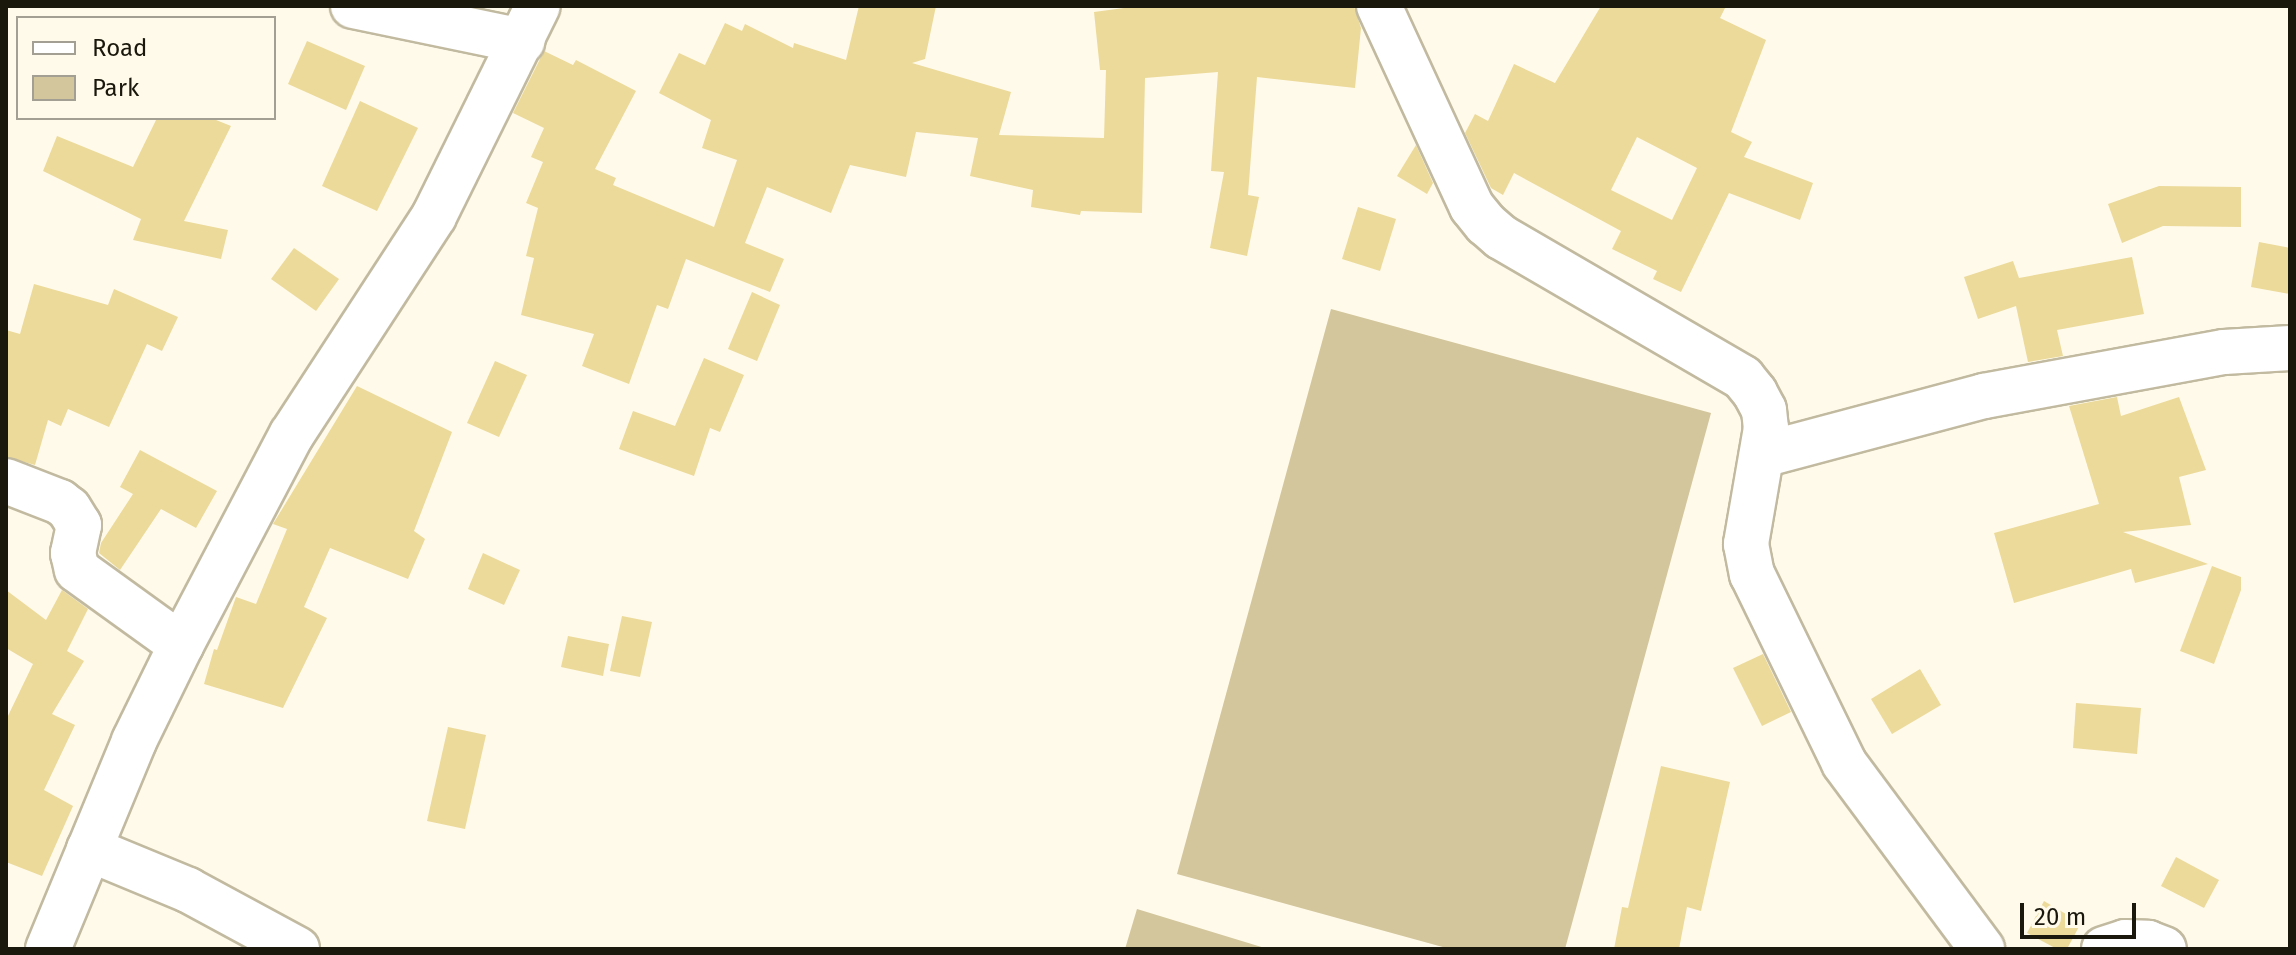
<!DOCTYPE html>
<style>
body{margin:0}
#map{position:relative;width:2296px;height:955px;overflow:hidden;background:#fffaea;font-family:"Fira Sans",sans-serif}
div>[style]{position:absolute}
.green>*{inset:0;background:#d3c69c}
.building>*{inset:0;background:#ecda9a}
.roads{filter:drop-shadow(2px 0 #c2baa0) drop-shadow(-2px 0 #c2baa0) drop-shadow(0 2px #c2baa0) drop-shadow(0 -2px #c2baa0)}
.street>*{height:44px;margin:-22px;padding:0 22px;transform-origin:22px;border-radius:22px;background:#fff}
span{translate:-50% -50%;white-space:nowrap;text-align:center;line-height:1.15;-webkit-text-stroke:7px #fffaea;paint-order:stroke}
.frame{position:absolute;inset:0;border:8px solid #1a170d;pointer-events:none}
.legend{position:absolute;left:16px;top:16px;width:260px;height:104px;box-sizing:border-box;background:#fffaea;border:2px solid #a39f92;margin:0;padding:10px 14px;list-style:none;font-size:24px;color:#1a170d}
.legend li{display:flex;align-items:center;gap:16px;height:40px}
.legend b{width:40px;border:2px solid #a39f92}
.scale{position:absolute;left:2020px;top:903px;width:116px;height:36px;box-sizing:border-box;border:4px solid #1a170d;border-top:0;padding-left:10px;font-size:24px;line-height:28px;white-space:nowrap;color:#1a170d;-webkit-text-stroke:6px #fffaea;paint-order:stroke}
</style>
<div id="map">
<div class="green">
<i style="clip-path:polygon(1331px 309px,1711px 413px,1565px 949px,1450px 949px,1177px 874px)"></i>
<i style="clip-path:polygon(1137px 909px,1268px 949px,1125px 949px)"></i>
</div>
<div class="building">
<i style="clip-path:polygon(859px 6px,936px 6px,925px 59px,912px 63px,1011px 92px,999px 135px,1104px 138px,1106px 70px,1100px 70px,1094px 12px,1139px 6px,1354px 6px,1361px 28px,1355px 88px,1257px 77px,1248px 195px,1259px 197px,1247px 256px,1210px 248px,1224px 172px,1211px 171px,1218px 72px,1145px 78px,1142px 213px,1081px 211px,1080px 215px,1031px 207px,1033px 190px,970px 176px,978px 138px,916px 132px,906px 177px,850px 165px,831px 213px,767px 187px,745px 243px,784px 259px,770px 292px,686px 259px,668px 309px,657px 305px,629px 384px,582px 366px,594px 334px,521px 315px,534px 258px,526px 256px,538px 208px,526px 203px,543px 162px,531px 157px,544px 128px,513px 113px,544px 51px,573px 65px,576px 60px,636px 91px,595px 169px,616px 178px,613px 185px,714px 227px,737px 160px,702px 148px,711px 120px,659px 93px,679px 53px,705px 65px,725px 23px,742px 31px,745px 24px,793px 48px,794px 43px,846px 60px)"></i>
<i style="clip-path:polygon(evenodd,1601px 6px,1726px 6px,1720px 18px,1766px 40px,1731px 132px,1752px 142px,1744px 157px,1813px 183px,1800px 220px,1729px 193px,1681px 292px,1653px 279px,1657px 271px,1612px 249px,1621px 231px,1514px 173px,1503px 195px,1491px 188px,1465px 133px,1475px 114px,1488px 121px,1514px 64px,1555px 83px,1601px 6px,1637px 137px,1697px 168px,1672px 220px,1611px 190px,1637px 137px)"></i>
<i style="clip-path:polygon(307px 41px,365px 66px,346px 110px,288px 84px)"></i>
<i style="clip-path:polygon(360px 101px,418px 128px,377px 211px,322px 186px)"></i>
<i style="clip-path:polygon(157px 118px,211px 118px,231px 126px,184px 221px,228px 230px,221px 259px,133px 240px,141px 219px,43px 171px,57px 136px,133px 167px)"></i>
<i style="clip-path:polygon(1416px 145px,1433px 183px,1427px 194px,1397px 176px)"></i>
<i style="clip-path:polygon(2159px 186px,2241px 187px,2241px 227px,2163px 226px,2122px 243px,2108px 204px)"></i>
<i style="clip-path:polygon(1358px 207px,1396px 219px,1380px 271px,1342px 259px)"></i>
<i style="clip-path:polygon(2259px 242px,2290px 248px,2290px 294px,2251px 287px)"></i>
<i style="clip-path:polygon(294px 248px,339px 279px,316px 311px,271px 279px)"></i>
<i style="clip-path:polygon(2132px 257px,2144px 314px,2057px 330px,2063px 356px,2028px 362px,2016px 306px,1978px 319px,1964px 277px,2013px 261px,2019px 278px)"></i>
<i style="clip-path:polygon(34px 284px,108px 305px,114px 289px,178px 317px,162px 351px,147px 344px,109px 427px,68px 409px,61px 426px,48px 420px,35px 465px,6px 457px,6px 330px,20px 334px)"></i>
<i style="clip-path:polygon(752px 292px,780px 305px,757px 361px,728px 349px)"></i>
<i style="clip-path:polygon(704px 358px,744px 375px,720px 432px,710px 428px,694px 476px,619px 449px,633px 411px,675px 426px)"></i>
<i style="clip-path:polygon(495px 361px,527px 375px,499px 437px,467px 423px)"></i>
<i style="clip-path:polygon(357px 386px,452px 432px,414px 531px,425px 539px,408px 579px,330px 548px,304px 607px,327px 618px,283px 708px,204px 684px,214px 649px,217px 650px,236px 597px,256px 604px,287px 529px,273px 524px)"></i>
<i style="clip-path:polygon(2117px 397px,2121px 416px,2179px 397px,2206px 470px,2179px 477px,2191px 525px,2123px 532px,2208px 564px,2135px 583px,2131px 569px,2014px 603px,1994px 533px,2099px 504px,2069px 406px)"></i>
<i style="clip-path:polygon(140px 450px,217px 491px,196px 528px,161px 509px,120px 570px,99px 553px,101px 543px,133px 494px,120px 487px)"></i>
<i style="clip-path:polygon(483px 553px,520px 570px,504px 605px,468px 589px)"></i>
<i style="clip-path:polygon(2212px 566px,2241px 577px,2241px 590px,2214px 664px,2180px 651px)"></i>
<i style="clip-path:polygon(6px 590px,46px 620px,62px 590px,88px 609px,67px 651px,84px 661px,52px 714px,75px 725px,44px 790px,73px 806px,42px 876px,6px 862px,6px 720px,33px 664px,6px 648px)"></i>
<i style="clip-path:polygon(622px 616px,652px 622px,640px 677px,610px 671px)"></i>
<i style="clip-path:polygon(568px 636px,609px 644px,603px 676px,561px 667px)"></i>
<i style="clip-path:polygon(1763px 654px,1791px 712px,1762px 726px,1733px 668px)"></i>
<i style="clip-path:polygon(1920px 669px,1941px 705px,1892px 734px,1871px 699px)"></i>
<i style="clip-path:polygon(2076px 703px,2141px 708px,2137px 754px,2073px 748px)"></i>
<i style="clip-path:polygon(448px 727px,486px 735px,465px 829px,427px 821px)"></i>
<i style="clip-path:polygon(1661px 766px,1730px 782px,1701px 911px,1687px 907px,1679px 949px,1614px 949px,1622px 907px,1628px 908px)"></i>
<i style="clip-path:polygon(2176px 857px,2219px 880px,2204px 908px,2161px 886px)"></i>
<i style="clip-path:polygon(2044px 901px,2081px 923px,2067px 949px,2057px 949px,2027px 933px)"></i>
</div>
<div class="roads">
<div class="street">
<i style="left:353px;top:6px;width:173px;rotate:11.7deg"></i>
<i style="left:1379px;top:6px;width:221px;rotate:65.2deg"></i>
<i style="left:1472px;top:207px;width:22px;rotate:51deg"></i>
<i style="left:1486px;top:224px;width:20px;rotate:41deg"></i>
<i style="left:1501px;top:237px;width:280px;rotate:30.2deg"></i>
<i style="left:1743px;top:378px;width:19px;rotate:51deg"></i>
<i style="left:1755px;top:393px;width:19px;rotate:62deg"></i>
<i style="left:1764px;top:410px;width:18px;rotate:84deg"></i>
<i style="left:1766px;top:428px;width:118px;rotate:99.8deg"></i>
<i style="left:1746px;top:544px;width:31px;rotate:79deg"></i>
<i style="left:1752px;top:574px;width:210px;rotate:64deg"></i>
<i style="left:1844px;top:763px;width:232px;rotate:53.4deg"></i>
<i style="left:1762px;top:455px;width:230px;rotate:-14.9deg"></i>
<i style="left:1984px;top:396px;width:244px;rotate:-10.4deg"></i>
<i style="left:2224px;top:352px;width:66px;rotate:-3.5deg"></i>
<i style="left:6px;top:481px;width:58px;rotate:21.3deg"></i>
<i style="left:60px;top:502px;width:11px;rotate:38deg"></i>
<i style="left:69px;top:509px;width:19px;rotate:58deg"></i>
<i style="left:79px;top:525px;width:29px;rotate:102deg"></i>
<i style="left:73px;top:553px;width:17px;rotate:77deg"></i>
<i style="left:77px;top:570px;width:128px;rotate:35.8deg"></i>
<i style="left:89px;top:849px;width:107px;rotate:22.5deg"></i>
<i style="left:188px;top:890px;width:124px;rotate:28.4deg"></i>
<i style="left:48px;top:949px;width:225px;rotate:-67.5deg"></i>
<i style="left:134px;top:741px;width:107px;rotate:-63.9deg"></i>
<i style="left:181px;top:645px;width:238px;rotate:-62.3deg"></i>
<i style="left:292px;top:434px;width:260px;rotate:-56.9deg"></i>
<i style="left:434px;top:216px;width:234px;rotate:-63.7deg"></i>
<i style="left:2104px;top:949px;width:22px;rotate:-18deg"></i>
<i style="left:2125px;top:942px;width:23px;rotate:2deg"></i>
<i style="left:2148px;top:943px;width:17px;rotate:21deg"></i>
</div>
</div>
<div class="frame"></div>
<ul class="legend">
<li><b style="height:10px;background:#fff"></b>Road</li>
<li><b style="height:22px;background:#d3c69c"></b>Park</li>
</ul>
<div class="scale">20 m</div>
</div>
